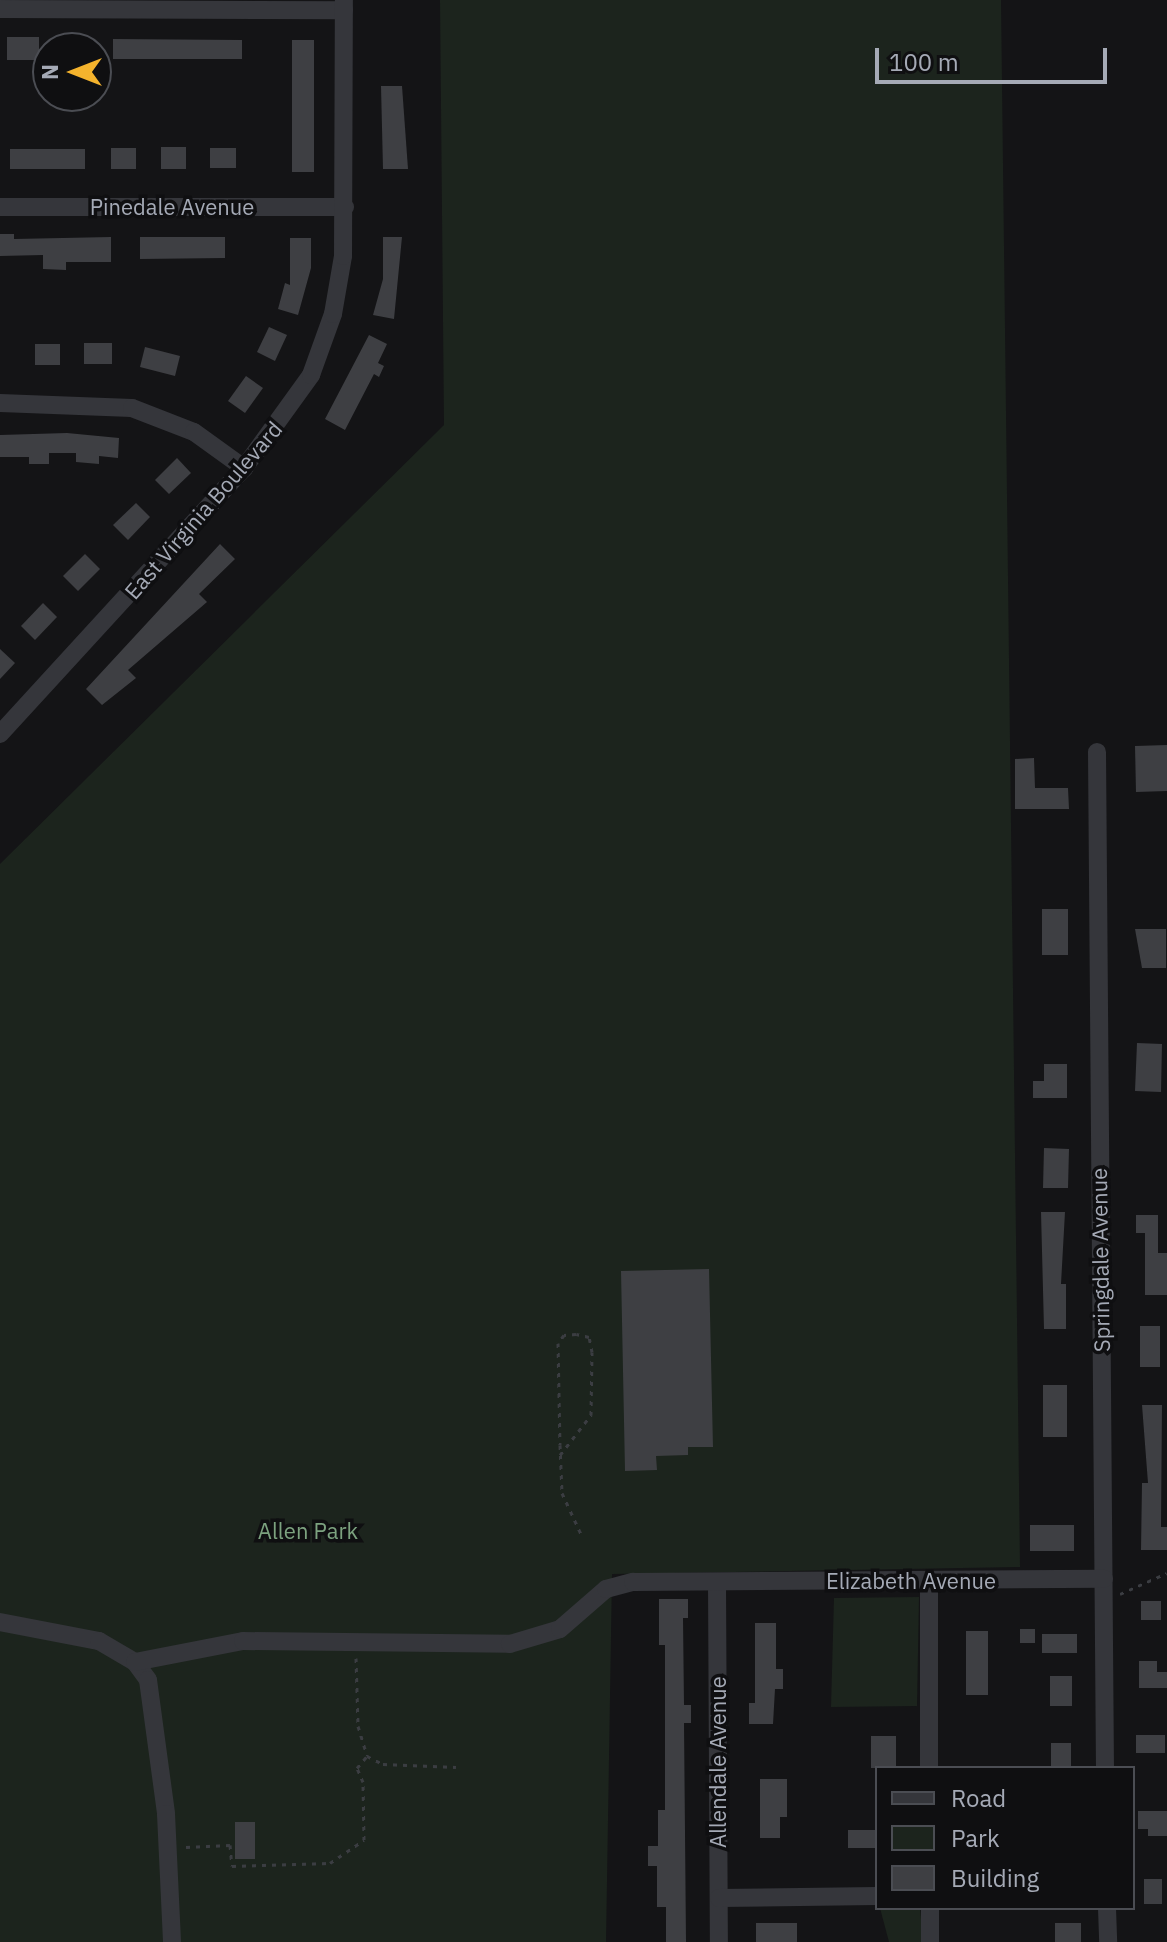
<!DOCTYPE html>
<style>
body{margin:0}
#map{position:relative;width:1167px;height:1942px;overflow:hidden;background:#141416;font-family:"IBM Plex Sans",sans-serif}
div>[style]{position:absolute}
.green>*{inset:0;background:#1c241d}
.building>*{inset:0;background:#3e3f43}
.path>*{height:3px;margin-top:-1.5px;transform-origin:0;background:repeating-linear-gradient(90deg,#3b3d42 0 4px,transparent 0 10px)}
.minor>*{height:18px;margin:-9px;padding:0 9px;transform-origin:9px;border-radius:9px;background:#35363b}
span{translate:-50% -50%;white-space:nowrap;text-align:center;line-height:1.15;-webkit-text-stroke:7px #0f0f11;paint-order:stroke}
.street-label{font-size:22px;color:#a5aab6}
.park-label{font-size:22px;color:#7ca27f}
.legend{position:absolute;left:875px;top:1766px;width:260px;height:144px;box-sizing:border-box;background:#0f0f11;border:2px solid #4b4d53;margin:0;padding:10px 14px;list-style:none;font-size:24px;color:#a5aab6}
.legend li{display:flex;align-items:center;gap:16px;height:40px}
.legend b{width:40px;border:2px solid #4b4d53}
.north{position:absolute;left:32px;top:32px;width:80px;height:80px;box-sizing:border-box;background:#0f0f11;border:2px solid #4b4d53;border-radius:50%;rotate:270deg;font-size:22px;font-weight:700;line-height:32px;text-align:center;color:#a5aab6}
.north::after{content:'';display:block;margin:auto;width:28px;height:36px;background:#f4b32d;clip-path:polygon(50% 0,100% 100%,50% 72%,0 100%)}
.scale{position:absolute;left:875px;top:48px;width:232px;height:36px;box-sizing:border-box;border:4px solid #a5aab6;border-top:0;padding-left:10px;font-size:24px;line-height:28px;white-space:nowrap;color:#a5aab6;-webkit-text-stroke:6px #0f0f11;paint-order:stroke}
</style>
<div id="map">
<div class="green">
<i style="clip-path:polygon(440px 0,1001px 0,1020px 1567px,612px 1574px,606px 1942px,0 1942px,0 864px,444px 425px)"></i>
<i style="clip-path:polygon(919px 1597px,917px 1706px,831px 1707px,834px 1598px)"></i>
<i style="clip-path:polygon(880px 1908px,920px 1908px,923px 1942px,889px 1942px)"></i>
</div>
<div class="building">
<i style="clip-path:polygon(7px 37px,39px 37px,39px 60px,7px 60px)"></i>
<i style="clip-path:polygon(113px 39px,242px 40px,242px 59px,113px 59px)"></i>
<i style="clip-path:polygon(292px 40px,314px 40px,314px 172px,292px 172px)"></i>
<i style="clip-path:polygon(381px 86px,402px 86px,408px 169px,383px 169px)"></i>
<i style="clip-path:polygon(161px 147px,186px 147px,186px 169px,161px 169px)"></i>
<i style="clip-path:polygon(111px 148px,136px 148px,136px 169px,111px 169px)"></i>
<i style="clip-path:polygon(210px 148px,236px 148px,236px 168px,210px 168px)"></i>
<i style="clip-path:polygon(10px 149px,85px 149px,85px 169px,10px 169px)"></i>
<i style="clip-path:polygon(0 234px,14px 234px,14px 239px,111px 237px,111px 262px,66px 262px,66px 270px,43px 269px,43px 255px,0 256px)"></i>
<i style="clip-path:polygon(140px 237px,225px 237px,225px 258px,140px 259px)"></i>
<i style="clip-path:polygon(383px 237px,402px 237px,394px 319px,373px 315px,383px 279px)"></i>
<i style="clip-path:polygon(290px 238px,311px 238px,311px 268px,298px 315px,278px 309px,285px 283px,290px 285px)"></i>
<i style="clip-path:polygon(269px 327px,287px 335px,275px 361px,257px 352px)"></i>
<i style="clip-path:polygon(369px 335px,387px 344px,378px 363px,384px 366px,379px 377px,374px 374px,345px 430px,325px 419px)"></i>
<i style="clip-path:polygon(84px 343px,112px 343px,112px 364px,84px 364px)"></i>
<i style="clip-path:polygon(35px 344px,60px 344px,60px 365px,35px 365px)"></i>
<i style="clip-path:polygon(145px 347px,180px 356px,175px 376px,140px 367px)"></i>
<i style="clip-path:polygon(246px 376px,263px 388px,245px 413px,228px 401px)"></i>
<i style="clip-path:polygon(67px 433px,119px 438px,118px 458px,99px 456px,99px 464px,76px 462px,76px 453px,49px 453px,49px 464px,29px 464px,29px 457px,0 457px,0 435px)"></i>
<i style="clip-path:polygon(177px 458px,191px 473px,169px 494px,155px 480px)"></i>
<i style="clip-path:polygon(136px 503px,150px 517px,128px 540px,113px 525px)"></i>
<i style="clip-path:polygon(220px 544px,235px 559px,199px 594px,207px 602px,128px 670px,136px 678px,102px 705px,86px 689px)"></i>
<i style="clip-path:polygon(85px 554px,100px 569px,78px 591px,63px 576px)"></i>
<i style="clip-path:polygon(43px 603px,57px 617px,35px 640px,21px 626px)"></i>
<i style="clip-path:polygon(0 649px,15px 663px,0 679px)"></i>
<i style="clip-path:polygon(1167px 745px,1167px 791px,1136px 792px,1135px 746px)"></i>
<i style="clip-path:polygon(1034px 758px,1035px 788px,1068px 788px,1069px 809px,1015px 809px,1015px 759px)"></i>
<i style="clip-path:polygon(1042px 909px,1068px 909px,1068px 955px,1042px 955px)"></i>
<i style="clip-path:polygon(1135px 929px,1166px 929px,1166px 968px,1142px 968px)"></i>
<i style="clip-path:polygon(1137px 1043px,1162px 1044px,1161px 1092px,1135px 1091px)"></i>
<i style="clip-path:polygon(1044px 1064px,1067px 1064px,1067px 1098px,1033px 1098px,1033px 1081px,1044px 1081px)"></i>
<i style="clip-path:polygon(1044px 1148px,1069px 1149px,1068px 1188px,1043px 1188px)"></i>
<i style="clip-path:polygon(1041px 1212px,1065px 1212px,1061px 1284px,1066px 1284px,1066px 1329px,1044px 1329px)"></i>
<i style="clip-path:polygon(1136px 1215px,1158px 1215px,1158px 1253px,1167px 1253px,1167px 1295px,1145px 1295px,1145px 1233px,1136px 1233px)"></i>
<i style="clip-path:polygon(709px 1269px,713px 1447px,688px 1447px,688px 1455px,656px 1456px,657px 1470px,625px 1471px,621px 1271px)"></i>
<i style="clip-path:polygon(1140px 1326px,1160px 1326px,1160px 1367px,1140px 1367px)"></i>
<i style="clip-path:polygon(1043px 1385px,1067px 1385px,1067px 1437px,1043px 1437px)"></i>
<i style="clip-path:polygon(1142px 1405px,1162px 1405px,1161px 1527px,1167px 1527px,1167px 1550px,1141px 1550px,1142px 1483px,1148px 1483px)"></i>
<i style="clip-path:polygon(1030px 1525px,1074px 1525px,1074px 1551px,1030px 1551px)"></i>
<i style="clip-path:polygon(659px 1599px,688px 1599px,688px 1618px,683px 1618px,684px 1705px,691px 1705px,691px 1723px,684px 1723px,686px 1942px,666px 1942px,666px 1907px,657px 1907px,657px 1866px,648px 1866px,648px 1846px,658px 1846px,658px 1810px,665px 1810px,665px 1645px,659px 1645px)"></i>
<i style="clip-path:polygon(1141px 1601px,1161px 1601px,1161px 1620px,1141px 1620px)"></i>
<i style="clip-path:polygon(755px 1623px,776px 1623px,776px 1669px,783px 1669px,783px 1689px,775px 1689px,773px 1724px,749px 1724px,749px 1703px,755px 1703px)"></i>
<i style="clip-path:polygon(1020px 1629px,1035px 1629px,1035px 1643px,1020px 1643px)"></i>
<i style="clip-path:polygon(966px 1631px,988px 1631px,988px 1695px,966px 1695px)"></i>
<i style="clip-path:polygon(1042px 1634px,1077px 1634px,1077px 1653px,1042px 1653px)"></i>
<i style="clip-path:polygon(1139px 1661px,1157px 1661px,1157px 1672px,1167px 1672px,1167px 1688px,1139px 1688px)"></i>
<i style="clip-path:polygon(1050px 1676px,1072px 1676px,1072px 1706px,1050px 1706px)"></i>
<i style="clip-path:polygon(1136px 1735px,1165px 1735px,1165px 1753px,1136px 1753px)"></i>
<i style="clip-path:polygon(871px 1736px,896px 1736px,896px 1768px,871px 1768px)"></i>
<i style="clip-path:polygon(1051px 1743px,1071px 1743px,1071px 1768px,1051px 1768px)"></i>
<i style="clip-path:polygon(760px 1779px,787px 1779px,787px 1817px,780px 1817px,780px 1838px,760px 1838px)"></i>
<i style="clip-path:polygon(1138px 1811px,1167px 1811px,1167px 1836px,1148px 1836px,1148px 1829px,1138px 1829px)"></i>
<i style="clip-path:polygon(235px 1822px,255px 1822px,255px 1859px,235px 1859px)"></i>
<i style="clip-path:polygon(848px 1830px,877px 1830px,877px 1848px,848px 1848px)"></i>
<i style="clip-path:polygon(1144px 1879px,1162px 1879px,1162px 1904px,1144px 1904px)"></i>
<i style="clip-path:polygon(756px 1923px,797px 1923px,797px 1942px,756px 1942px)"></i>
<i style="clip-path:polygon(1055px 1923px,1081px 1923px,1081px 1942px,1055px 1942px)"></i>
</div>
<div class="path">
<i style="left:560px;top:1455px;width:51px;rotate:-52.2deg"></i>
<i style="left:591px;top:1415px;width:63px;rotate:-89.1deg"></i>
<i style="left:592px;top:1352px;width:15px;rotate:-101deg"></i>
<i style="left:589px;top:1337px;width:13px;rotate:-167deg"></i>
<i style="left:576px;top:1334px;width:12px;rotate:175deg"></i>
<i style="left:564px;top:1335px;width:10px;rotate:127deg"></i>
<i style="left:558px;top:1343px;width:102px;rotate:88.9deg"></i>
<i style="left:560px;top:1445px;width:48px;rotate:87.6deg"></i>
<i style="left:562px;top:1493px;width:45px;rotate:65.1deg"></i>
<i style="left:1120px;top:1594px;width:51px;rotate:-24.1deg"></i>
<i style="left:356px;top:1658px;width:68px;rotate:88.3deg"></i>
<i style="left:358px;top:1726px;width:31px;rotate:73deg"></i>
<i style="left:367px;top:1756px;width:18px;rotate:27deg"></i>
<i style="left:383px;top:1764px;width:73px;rotate:2.4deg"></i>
<i style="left:186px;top:1847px;width:44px;rotate:-2.6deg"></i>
<i style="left:230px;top:1845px;width:21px;rotate:85deg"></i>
<i style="left:232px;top:1866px;width:98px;rotate:-1.8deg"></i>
<i style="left:330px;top:1863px;width:41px;rotate:-34.1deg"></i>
<i style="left:364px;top:1840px;width:58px;rotate:-91deg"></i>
<i style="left:363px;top:1782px;width:15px;rotate:-113deg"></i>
<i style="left:357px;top:1768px;width:16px;rotate:-50deg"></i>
</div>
<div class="minor">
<i style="left:0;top:9px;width:344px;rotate:0.2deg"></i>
<i style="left:0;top:207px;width:345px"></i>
<i style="left:0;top:403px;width:132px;rotate:2.2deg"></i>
<i style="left:132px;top:408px;width:66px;rotate:21.2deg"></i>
<i style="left:194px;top:432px;width:62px;rotate:35.8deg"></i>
<i style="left:0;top:734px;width:361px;rotate:-47.5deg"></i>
<i style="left:244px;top:468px;width:115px;rotate:-54.2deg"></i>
<i style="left:311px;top:375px;width:65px;rotate:-70.2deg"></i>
<i style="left:333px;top:314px;width:59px;rotate:-80.2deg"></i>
<i style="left:343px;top:256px;width:256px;rotate:-89.8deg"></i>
<i style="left:1097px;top:752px;width:1016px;rotate:89.55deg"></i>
<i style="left:717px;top:1582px;width:360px;rotate:89.7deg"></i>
<i style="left:0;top:1622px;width:101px;rotate:10.9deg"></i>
<i style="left:99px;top:1641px;width:42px;rotate:30.3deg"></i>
<i style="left:135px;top:1662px;width:22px;rotate:54deg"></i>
<i style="left:148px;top:1680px;width:135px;rotate:82.3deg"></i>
<i style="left:166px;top:1814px;width:128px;rotate:87.3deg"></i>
<i style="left:135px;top:1662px;width:110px;rotate:-11deg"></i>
<i style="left:243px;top:1641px;width:267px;rotate:0.6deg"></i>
<i style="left:510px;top:1644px;width:52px;rotate:-16.7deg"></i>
<i style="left:560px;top:1629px;width:61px;rotate:-41deg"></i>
<i style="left:606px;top:1589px;width:28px;rotate:-15deg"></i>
<i style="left:633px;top:1582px;width:471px;rotate:-0.4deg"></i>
<i style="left:929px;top:1768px;width:186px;rotate:-90deg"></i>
<i style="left:719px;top:1898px;width:158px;rotate:-0.7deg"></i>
<i style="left:930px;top:1908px;width:34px;rotate:90deg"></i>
<i style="left:1107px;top:1908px;width:34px;rotate:88deg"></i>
</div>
<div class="street-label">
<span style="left:172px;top:207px">Pinedale Avenue</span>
<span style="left:203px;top:510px;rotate:-49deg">East Virginia Boulevard</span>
<span style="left:1100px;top:1260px;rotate:-91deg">Springdale Avenue</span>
<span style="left:911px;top:1581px">Elizabeth Avenue</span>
<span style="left:718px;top:1762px;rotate:-90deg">Allendale Avenue</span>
</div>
<div class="park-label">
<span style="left:308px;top:1531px">Allen Park</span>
</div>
<ul class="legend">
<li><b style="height:10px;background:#35363b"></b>Road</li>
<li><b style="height:22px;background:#1c241d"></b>Park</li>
<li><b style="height:22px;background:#3e3f43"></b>Building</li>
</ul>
<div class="north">N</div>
<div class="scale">100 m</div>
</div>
